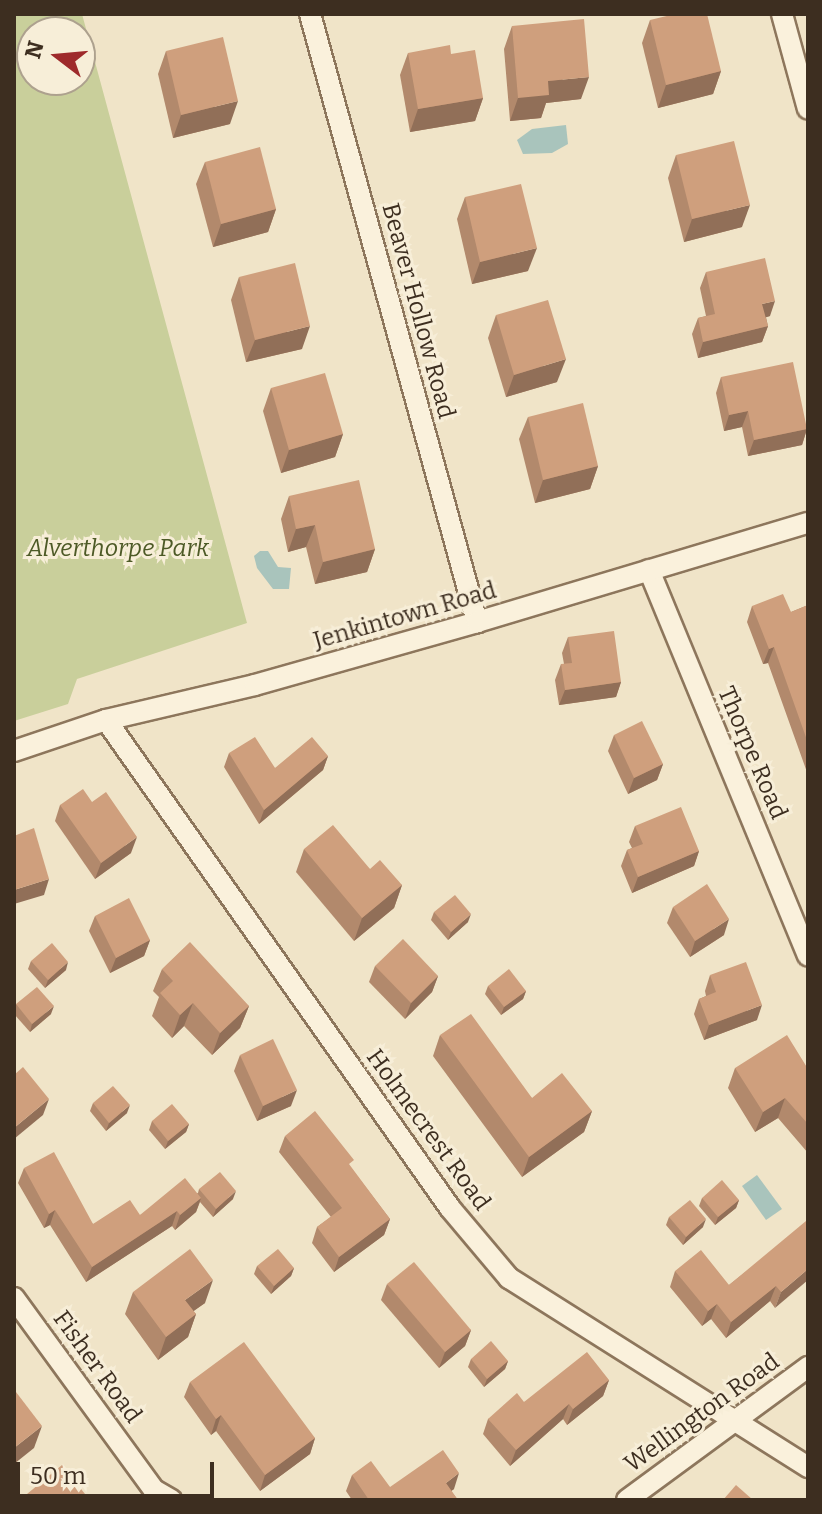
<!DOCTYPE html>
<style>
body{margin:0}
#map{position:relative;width:822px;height:1514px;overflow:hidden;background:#f0e4c8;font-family:Bitter,serif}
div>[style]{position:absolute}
.green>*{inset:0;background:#c9cf9b}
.water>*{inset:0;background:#a9c4bc}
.roads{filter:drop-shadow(2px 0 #8d765c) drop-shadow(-2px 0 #8d765c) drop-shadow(0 2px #8d765c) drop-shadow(0 -2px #8d765c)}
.minor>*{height:20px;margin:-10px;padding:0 10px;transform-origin:10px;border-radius:10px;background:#faf1dc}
.wall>*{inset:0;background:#b2896c}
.shaded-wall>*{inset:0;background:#916f58}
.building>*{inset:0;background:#cf9f7d}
span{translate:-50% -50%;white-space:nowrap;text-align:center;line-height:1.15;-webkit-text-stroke:6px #f7eed8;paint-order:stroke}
.street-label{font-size:24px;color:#3d2e20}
.park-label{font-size:24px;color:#4d5a26;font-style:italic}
.frame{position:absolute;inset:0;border:16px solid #3d2e20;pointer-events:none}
.north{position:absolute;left:16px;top:16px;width:80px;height:80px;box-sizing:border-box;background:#f7eed8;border:2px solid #ada18e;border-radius:50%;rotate:286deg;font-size:22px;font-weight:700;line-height:32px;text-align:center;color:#3d2e20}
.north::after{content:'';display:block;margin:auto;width:28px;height:36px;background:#9e2a2b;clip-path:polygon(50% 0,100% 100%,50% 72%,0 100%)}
.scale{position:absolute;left:16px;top:1462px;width:198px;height:36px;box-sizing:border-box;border:4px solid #3d2e20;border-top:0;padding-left:10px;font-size:24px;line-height:28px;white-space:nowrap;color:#3d2e20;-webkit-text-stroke:6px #f7eed8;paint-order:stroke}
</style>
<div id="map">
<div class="green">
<i style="clip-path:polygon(evenodd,14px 14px,82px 14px,247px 623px,77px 679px,68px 704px,14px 721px,14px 14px,32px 32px,80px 32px,80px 80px,32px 80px,32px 32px)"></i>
</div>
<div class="water">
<i style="clip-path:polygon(566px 125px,568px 144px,552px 153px,523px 154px,517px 140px,532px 129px)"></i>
<i style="clip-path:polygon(260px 551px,268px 551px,278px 567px,291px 568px,289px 589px,273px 589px,257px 568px,254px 556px)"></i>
<i style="clip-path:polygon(757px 1175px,782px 1209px,766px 1220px,742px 1186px)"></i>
</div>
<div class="roads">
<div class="minor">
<i style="left:310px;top:14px;width:631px;rotate:74.64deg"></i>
<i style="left:782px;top:14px;width:98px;rotate:74.7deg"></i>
<i style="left:649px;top:570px;width:417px;rotate:67.6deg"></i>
<i style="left:106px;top:720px;width:597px;rotate:54.82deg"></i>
<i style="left:450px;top:1208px;width:92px;rotate:49.9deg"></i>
<i style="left:509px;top:1278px;width:354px;rotate:32.3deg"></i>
<i style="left:14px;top:751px;width:97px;rotate:-18.6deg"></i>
<i style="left:106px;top:720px;width:153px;rotate:-13.2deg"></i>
<i style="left:255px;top:685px;width:231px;rotate:-15.8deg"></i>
<i style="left:477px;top:622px;width:345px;rotate:-16.7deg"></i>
<i style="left:14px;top:1298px;width:238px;rotate:53.9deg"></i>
<i style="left:154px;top:1490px;width:20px;rotate:30deg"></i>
<i style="left:627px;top:1500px;width:225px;rotate:-36.3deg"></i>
</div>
</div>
<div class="wall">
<i style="clip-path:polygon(650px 20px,721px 71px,713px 94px,658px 108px,642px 43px)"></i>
<i style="clip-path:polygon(512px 26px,581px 99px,546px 103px,541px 118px,510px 121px,504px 49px)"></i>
<i style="clip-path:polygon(166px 51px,230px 124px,173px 138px,158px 74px)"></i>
<i style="clip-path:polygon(408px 53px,451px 54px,483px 98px,475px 121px,410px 132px,400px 75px)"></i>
<i style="clip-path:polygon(676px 155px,742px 227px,684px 242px,668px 178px)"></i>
<i style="clip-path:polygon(205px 162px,276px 209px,268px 232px,213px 247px,196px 184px)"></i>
<i style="clip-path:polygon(465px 197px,528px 271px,472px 284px,457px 219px)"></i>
<i style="clip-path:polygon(706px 272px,770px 316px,766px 317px,768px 326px,762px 342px,698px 358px,692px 334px,698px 318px,706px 316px,700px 288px)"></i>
<i style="clip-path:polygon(239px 277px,302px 349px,246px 362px,231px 300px)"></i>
<i style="clip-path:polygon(496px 315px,557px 382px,506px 397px,488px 338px)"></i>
<i style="clip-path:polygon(721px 377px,807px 429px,802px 445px,748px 456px,742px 427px,724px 431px,716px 393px)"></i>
<i style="clip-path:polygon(271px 388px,343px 434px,335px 457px,281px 473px,263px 411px)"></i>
<i style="clip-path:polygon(528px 417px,598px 466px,590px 489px,535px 503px,519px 439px)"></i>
<i style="clip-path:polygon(289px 496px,375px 549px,367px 572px,315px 584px,306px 547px,288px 552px,281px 519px)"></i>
<i style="clip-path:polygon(808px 605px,808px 775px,768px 663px,763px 664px,747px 622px,752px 606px,791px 612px)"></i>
<i style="clip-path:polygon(568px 637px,621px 682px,616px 697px,559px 705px,555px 680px,561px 664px,564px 664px,562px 653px)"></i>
<i style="clip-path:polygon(614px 735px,663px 764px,657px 780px,628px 794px,608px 751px)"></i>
<i style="clip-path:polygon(229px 753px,275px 768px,328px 756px,323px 770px,259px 824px,224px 767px)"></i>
<i style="clip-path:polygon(92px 802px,131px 853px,95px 879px,55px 821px,60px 805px)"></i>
<i style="clip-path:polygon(635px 826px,699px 851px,694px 866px,632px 893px,621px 866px,627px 850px,632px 848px,629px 842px)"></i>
<i style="clip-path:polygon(304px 849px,370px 869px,402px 885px,394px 908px,354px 941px,296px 872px)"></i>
<i style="clip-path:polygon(673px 907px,724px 935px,690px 957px,667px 923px)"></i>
<i style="clip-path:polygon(434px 912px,468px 922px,448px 940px,431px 920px)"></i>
<i style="clip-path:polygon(95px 916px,150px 940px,144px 956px,110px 973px,89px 931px)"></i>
<i style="clip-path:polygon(31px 961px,66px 970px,45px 988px,28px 969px)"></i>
<i style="clip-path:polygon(375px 966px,438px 976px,432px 992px,405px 1019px,369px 982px)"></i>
<i style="clip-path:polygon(162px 969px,249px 1006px,240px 1028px,212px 1055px,184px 1026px,172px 1038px,152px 1016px,159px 997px,153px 991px)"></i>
<i style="clip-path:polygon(710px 975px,757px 1020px,704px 1040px,694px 1014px,699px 999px,706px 996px,705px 991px)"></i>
<i style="clip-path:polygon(488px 986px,526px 991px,523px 999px,501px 1015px,485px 994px)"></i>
<i style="clip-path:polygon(16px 1004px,51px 1014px,30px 1032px,14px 1014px)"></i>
<i style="clip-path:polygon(440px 1035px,532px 1098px,592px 1111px,584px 1132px,522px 1177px,433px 1056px)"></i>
<i style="clip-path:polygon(240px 1055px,291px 1106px,257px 1121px,234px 1071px)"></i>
<i style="clip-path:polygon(735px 1068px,808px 1069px,808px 1153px,778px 1118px,755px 1132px,728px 1088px)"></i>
<i style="clip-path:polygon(93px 1103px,127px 1113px,106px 1131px,90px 1111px)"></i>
<i style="clip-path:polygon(152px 1121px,189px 1124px,186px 1132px,165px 1149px,149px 1130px)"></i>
<i style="clip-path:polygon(285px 1136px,351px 1168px,390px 1219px,384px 1235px,334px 1272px,312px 1243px,317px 1227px,331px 1217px,279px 1152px)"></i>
<i style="clip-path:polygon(24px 1168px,93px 1224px,140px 1215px,198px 1193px,199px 1189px,233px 1199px,213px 1217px,200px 1202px,196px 1212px,175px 1230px,172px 1226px,86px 1282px,50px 1225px,44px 1228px,18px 1183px)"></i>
<i style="clip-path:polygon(702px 1198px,739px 1200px,736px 1208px,715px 1225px,699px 1206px)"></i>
<i style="clip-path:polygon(669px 1217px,703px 1227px,683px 1245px,666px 1225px)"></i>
<i style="clip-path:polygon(808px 1223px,775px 1308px,770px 1301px,726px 1338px,711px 1319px,702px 1326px,670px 1287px,675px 1271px,729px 1285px)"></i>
<i style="clip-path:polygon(257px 1266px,294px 1268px,291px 1276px,271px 1294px,254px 1274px)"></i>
<i style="clip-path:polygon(387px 1284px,471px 1330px,465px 1346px,439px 1368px,381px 1300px)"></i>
<i style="clip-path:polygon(133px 1292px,205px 1303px,193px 1311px,196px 1314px,188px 1337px,158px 1360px,125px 1314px)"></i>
<i style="clip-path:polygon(471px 1359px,508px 1361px,505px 1369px,484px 1387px,468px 1367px)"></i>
<i style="clip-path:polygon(609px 1380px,603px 1396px,567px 1425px,563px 1419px,510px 1466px,483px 1434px,488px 1419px,524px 1402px)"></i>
<i style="clip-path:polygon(190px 1382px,315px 1438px,310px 1454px,260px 1491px,216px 1431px,211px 1435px,184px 1397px)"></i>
<i style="clip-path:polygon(352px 1475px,390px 1487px,454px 1489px,451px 1491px,458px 1500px,352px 1500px,346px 1491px)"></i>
</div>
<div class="shaded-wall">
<i style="clip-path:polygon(721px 71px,713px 94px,658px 108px,666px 85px)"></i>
<i style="clip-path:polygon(589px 77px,581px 99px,546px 103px,541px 118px,510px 121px,518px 98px,548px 81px)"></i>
<i style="clip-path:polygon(483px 98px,475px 121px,410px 132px,418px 109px)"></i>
<i style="clip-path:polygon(238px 101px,230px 124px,173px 138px,181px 115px)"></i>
<i style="clip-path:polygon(750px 205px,742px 227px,684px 242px,692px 219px)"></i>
<i style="clip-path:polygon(276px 209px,268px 232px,213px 247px,221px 224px)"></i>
<i style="clip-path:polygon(537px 248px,528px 271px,472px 284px,480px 262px)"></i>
<i style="clip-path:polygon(775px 301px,770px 316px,757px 320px,762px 304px)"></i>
<i style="clip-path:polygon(310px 326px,302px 349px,246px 362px,255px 340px)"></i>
<i style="clip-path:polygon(768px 326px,762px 342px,698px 358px,703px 342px)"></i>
<i style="clip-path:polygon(566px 359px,557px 382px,506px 397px,514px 375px)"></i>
<i style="clip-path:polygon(748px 411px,742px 427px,724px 431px,729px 415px)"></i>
<i style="clip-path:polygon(807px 429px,802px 445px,748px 456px,754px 440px)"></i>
<i style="clip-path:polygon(343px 434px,335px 457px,281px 473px,289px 450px)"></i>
<i style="clip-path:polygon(598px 466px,590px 489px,535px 503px,543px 480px)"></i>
<i style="clip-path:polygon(315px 525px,306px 547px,288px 552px,296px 529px)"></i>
<i style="clip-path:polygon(375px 549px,367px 572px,315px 584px,323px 562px)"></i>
<i style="clip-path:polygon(774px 647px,768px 663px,763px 664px,769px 649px)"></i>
<i style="clip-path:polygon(621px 682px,616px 697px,559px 705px,565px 690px)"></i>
<i style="clip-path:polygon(328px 756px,323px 770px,259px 824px,264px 810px)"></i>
<i style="clip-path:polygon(663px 764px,657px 780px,628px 794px,634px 778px)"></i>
<i style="clip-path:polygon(137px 837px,131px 853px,95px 879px,101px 863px)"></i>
<i style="clip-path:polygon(699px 851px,694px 866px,632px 893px,638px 877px)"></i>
<i style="clip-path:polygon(49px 879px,44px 895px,14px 904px,14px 890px)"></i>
<i style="clip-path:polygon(402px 885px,394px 908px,354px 941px,362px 918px)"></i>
<i style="clip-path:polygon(471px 914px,468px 922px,448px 940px,451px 932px)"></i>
<i style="clip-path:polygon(729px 919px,724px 935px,690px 957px,695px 941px)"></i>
<i style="clip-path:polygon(150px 940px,144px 956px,110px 973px,116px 958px)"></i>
<i style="clip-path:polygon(68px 962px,66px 970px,45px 988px,48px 980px)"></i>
<i style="clip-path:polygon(438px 976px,432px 992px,405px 1019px,411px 1003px)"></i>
<i style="clip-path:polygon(526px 991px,523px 999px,501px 1015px,504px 1007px)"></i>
<i style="clip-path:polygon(193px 1003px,184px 1026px,172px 1038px,180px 1015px)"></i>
<i style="clip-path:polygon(762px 1005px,757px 1020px,704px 1040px,709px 1025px)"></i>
<i style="clip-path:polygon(54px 1006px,51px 1014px,30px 1032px,32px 1024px)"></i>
<i style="clip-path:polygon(249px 1006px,240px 1028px,212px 1055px,220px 1033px)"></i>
<i style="clip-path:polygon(297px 1090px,291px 1106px,257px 1121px,263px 1106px)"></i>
<i style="clip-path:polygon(785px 1098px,778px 1118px,755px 1132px,763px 1112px)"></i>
<i style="clip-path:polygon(49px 1099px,43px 1115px,14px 1139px,14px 1128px)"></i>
<i style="clip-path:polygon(130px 1105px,127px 1113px,106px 1131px,109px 1123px)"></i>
<i style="clip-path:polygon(592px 1111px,584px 1132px,522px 1177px,529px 1157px)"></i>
<i style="clip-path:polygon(189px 1124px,186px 1132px,165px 1149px,168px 1141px)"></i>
<i style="clip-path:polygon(236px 1191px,233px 1199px,213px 1217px,216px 1209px)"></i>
<i style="clip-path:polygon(201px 1198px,196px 1212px,175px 1230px,180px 1215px)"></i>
<i style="clip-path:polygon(739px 1200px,736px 1208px,715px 1225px,718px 1217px)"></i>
<i style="clip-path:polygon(55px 1210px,50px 1225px,44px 1228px,49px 1214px)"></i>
<i style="clip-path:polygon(177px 1211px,172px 1226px,86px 1282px,92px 1267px)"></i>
<i style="clip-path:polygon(390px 1219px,384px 1235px,334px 1272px,339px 1257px)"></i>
<i style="clip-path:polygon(706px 1219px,703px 1227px,683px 1245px,686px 1237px)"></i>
<i style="clip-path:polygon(294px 1268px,291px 1276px,271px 1294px,274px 1286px)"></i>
<i style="clip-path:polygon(808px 1269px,808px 1280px,775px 1308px,781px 1292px)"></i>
<i style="clip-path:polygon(213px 1280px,205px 1303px,177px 1323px,185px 1300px)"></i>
<i style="clip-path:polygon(776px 1286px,770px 1301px,726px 1338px,731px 1322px)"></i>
<i style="clip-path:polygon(717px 1304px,711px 1319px,702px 1326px,708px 1311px)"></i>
<i style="clip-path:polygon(196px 1314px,188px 1337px,158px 1360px,166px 1337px)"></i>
<i style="clip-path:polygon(471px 1330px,465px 1346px,439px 1368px,445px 1352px)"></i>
<i style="clip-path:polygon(508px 1361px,505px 1369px,484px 1387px,487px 1379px)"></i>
<i style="clip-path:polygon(609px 1380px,603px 1396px,567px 1425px,573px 1409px)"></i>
<i style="clip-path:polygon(569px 1404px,563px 1419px,510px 1466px,516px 1450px)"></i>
<i style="clip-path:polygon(221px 1415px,216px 1431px,211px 1435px,216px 1419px)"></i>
<i style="clip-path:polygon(42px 1426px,34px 1448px,14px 1464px,14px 1448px)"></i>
<i style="clip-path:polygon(315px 1438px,310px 1454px,260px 1491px,265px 1475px)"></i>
<i style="clip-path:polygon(459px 1473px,454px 1489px,440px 1499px,446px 1483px)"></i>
</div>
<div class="building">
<i style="clip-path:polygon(675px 14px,707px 14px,721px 71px,666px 85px,650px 20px)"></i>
<i style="clip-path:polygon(584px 19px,589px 77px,548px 81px,549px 95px,518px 98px,512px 26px)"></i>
<i style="clip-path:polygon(223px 37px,238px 101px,181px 115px,166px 51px)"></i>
<i style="clip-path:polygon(450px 45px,451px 54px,475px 50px,483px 98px,418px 109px,408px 53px)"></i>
<i style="clip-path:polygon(734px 141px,750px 205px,692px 219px,676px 155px)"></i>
<i style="clip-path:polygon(260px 147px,276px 209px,221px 224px,205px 162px)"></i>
<i style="clip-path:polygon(521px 184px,537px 248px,480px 262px,465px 197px)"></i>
<i style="clip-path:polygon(765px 258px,775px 301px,762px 304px,768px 326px,703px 342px,698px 318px,715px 314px,706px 272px)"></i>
<i style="clip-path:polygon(295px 263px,310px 326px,255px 340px,239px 277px)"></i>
<i style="clip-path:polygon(548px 300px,566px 359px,514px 375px,496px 315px)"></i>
<i style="clip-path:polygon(793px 362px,807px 429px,754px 440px,748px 411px,729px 415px,721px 377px)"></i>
<i style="clip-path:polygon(325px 373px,343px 434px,289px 450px,271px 388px)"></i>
<i style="clip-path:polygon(583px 403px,598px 466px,543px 480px,528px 417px)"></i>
<i style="clip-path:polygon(359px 480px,375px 549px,323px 562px,315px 525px,296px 529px,289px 496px)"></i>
<i style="clip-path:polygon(783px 594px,791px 612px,808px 605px,808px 743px,774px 647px,769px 649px,752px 606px)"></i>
<i style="clip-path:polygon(614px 631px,621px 682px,565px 690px,561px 664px,572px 663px,568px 637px)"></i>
<i style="clip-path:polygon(642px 721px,663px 764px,634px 778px,614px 735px)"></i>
<i style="clip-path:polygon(255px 737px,275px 768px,312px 737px,328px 756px,264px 810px,229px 753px)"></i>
<i style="clip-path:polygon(83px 789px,92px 802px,106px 792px,137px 837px,101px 863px,60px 805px)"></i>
<i style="clip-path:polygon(681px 807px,699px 851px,638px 877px,627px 850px,643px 844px,635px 826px)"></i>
<i style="clip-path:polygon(333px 825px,370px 869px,380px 860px,402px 885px,362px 918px,304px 849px)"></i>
<i style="clip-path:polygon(34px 828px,49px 879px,14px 890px,14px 836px)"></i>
<i style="clip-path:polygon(707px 884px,729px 919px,695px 941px,673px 907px)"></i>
<i style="clip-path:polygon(455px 895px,471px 914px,451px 932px,434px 912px)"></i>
<i style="clip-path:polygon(129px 898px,150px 940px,116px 958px,95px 916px)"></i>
<i style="clip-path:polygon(403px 939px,438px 976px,411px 1003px,375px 966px)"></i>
<i style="clip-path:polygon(190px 942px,249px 1006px,220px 1033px,193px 1003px,180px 1015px,160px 993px,173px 981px,162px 969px)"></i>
<i style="clip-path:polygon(52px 943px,68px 962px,48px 980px,31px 961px)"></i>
<i style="clip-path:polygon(746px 962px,762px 1005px,709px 1025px,699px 999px,716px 992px,710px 975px)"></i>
<i style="clip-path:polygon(509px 969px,526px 991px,504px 1007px,488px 986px)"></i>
<i style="clip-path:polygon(37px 987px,54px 1006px,32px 1024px,16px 1004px)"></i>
<i style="clip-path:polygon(471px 1014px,532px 1098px,562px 1073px,592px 1111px,529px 1157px,440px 1035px)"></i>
<i style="clip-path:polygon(787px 1035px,808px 1069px,808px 1124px,785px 1098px,763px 1112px,735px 1068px)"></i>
<i style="clip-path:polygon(273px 1039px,297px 1090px,263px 1106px,240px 1055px)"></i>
<i style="clip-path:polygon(23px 1067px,49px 1099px,14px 1128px,14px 1075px)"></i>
<i style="clip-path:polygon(113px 1086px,130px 1105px,109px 1123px,93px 1103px)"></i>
<i style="clip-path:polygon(172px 1104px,189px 1124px,168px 1141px,152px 1121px)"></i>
<i style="clip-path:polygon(315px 1111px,354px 1160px,349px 1164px,390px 1219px,339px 1257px,317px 1227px,342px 1208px,285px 1136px)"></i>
<i style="clip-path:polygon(54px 1152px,93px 1224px,130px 1200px,140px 1215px,185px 1178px,201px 1198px,180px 1215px,177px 1211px,92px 1267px,55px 1210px,49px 1214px,24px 1168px)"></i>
<i style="clip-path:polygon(220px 1172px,236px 1191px,216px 1209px,199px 1189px)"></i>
<i style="clip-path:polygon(722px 1180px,739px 1200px,718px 1217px,702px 1198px)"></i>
<i style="clip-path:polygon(690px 1200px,706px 1219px,686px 1237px,669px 1217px)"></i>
<i style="clip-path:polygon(806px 1221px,808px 1223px,808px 1269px,781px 1292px,776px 1286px,731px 1322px,717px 1304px,708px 1311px,675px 1271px,701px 1250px,729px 1285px)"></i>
<i style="clip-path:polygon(190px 1249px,213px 1280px,185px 1300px,196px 1314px,166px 1337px,133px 1292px)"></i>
<i style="clip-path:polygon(278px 1249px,294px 1268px,274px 1286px,257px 1266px)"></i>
<i style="clip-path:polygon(414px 1262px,471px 1330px,445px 1352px,387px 1284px)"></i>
<i style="clip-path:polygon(491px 1341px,508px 1361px,487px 1379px,471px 1359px)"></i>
<i style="clip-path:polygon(244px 1342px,315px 1438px,265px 1475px,221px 1415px,216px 1419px,190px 1382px)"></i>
<i style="clip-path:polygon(587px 1352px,609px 1380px,573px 1409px,569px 1404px,516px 1450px,488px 1419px,517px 1393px,524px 1402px)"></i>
<i style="clip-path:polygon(16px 1392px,42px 1426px,14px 1448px,14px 1393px)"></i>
<i style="clip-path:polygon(443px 1450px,459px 1473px,446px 1483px,458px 1500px,369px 1500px,352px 1475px,371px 1461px,390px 1487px)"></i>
<i style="clip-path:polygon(62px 1465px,85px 1494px,77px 1500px,31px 1500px,27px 1494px)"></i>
<i style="clip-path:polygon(736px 1485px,753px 1500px,723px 1500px)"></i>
</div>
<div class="street-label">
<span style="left:418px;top:311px;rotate:75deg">Beaver Hollow Road</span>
<span style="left:405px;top:616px;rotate:-16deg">Jenkintown Road</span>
<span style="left:752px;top:753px;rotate:67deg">Thorpe Road</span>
<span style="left:428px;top:1130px;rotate:54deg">Holmecrest Road</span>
<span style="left:97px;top:1367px;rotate:54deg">Fisher Road</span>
<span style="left:702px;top:1413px;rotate:-36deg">Wellington Road</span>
</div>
<div class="park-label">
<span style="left:118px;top:549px">Alverthorpe Park</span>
</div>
<div class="frame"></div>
<div class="north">N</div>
<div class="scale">50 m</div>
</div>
